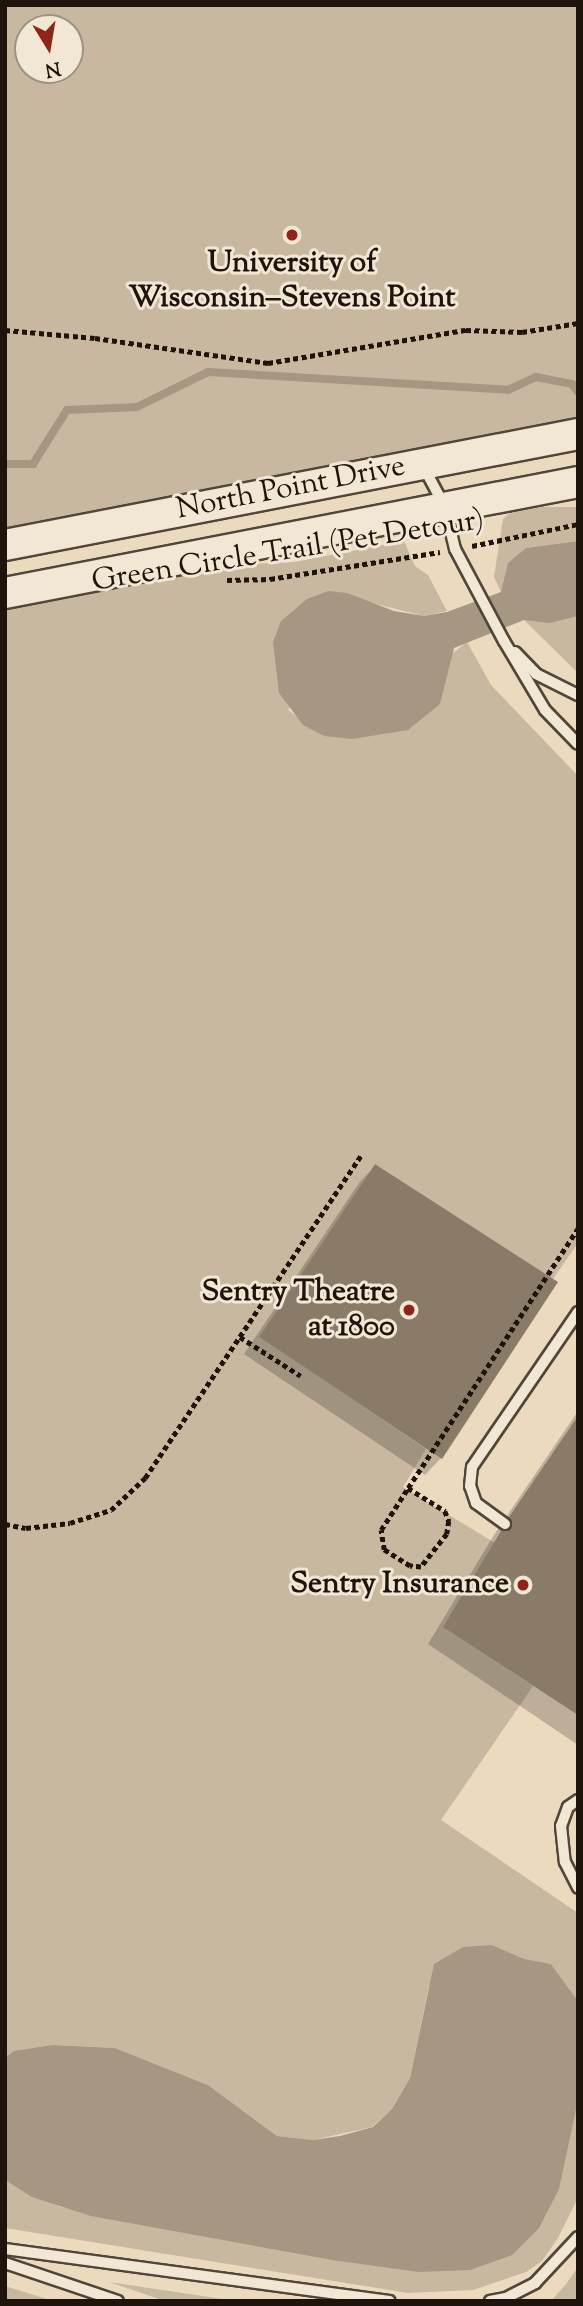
<!DOCTYPE html>
<meta charset="utf-8">
<style>
body{margin:0}
#map{position:relative;width:583px;height:2306px;overflow:hidden;background:#ebdabe;font-family:"Sorts Mill Goudy",serif}
div>[style]{position:absolute}
.green>*{inset:0;background:#c8b8a0}
.water>*{inset:0;background:#a59781}
.shadow>*{inset:0;background:#0003}
.stream>*{height:8px;margin:-4px;padding:0 4px;transform-origin:4px;border-radius:4px;background:#a59781}
.building>*{inset:0;background:#897b68}
.path>*{height:4.5px;margin-top:-2.25px;transform-origin:0;background:repeating-linear-gradient(90deg,#1e140b 0 5px,transparent 0 8.5px)}
.roads{filter:drop-shadow(2px 0 #514638) drop-shadow(-2px 0 #514638) drop-shadow(0 2px #514638) drop-shadow(0 -2px #514638)}
.lane>*{height:10px;margin:-5px;padding:0 5px;transform-origin:5px;border-radius:5px;background:#f2e7d5}
.secondary>*{height:30px;margin:-15px;padding:0 15px;transform-origin:15px;border-radius:15px;background:#f2e7d5}
.dots>*{width:19px;height:19px;translate:-50% -50%;box-sizing:border-box;border:4px solid #f2e7d5;border-radius:50%}
span{translate:-50% -50%;white-space:nowrap;text-align:center;line-height:1.15;-webkit-text-stroke:6px #f2e7d5;paint-order:stroke}
.poi-label{font-size:30px;color:#1e140b;font-weight:700}
.right{translate:-100% -50%;text-align:right}
.street-label{font-size:30px;color:#1e140b}
.frame{position:absolute;inset:0;border:7px solid #1e140b;pointer-events:none}
.north{position:absolute;left:14px;top:14px;width:70px;height:70px;box-sizing:border-box;background:#f2e7d5;border:2px solid #9d9384;border-radius:50%;rotate:169deg;font-size:19px;font-weight:700;line-height:28px;text-align:center;color:#1e140b}
.north::after{content:'';display:block;margin:auto;width:24px;height:32px;background:#8f2418;clip-path:polygon(50% 0,100% 100%,50% 72%,0 100%)}
</style>
<div id="map">
<div class="green">
<i style="clip-path:polygon(evenodd,5px 5px,578px 5px,578px 425px,5px 545px,5px 5px,28px 28px,70px 28px,70px 70px,28px 70px,28px 28px)"></i>
<i style="clip-path:polygon(542px 507px,578px 507px,578px 541px,526px 548px,501px 592px,494px 577px,503px 519px,510px 513px)"></i>
<i style="clip-path:polygon(404px 541px,415px 566px,428px 575px,447px 611px,424px 616px,372px 603px,288px 710px,324px 736px,440px 704px,450px 655px,467px 642px,491px 685px,578px 776px,578px 1243px,553px 1279px,375px 1164px,259px 1337px,426px 1449px,403px 1487px,495px 1543px,443px 1627px,533px 1686px,441px 1820px,578px 1913px,578px 2001px,551px 1964px,524px 1960px,492px 1945px,429px 1986px,410px 2078px,392px 2109px,372px 2127px,313px 2140px,277px 2136px,208px 2085px,115px 2048px,53px 2045px,5px 2058px,5px 606px,208px 566px,294px 562px)"></i>
<i style="clip-path:polygon(578px 616px,578px 673px,524px 620px)"></i>
<i style="clip-path:polygon(578px 2100px,578px 2198px,558px 2238px,542px 2261px,526px 2272px,473px 2290px,408px 2293px,5px 2228px,5px 2180px,61px 2207px,160px 2227px,569px 2138px)"></i>
<i style="clip-path:polygon(578px 2267px,578px 2301px,551px 2301px,566px 2284px)"></i>
<i style="clip-path:polygon(109px 2282px,236px 2301px,165px 2301px)"></i>
<i style="clip-path:polygon(5px 2286px,53px 2301px,5px 2301px)"></i>
</div>
<div class="water">
<i style="clip-path:polygon(578px 541px,578px 616px,549px 623px,524px 620px,454px 648px,440px 704px,408px 730px,352px 739px,324px 736px,303px 725px,279px 693px,273px 642px,281px 621px,307px 599px,328px 591px,347px 593px,394px 611px,424px 616px,447px 612px,501px 592px,508px 563px,526px 548px)"></i>
<i style="clip-path:polygon(492px 1945px,524px 1959px,551px 1964px,578px 2001px,578px 2100px,559px 2189px,539px 2228px,512px 2255px,470px 2270px,419px 2272px,332px 2260px,91px 2216px,32px 2197px,5px 2180px,5px 2058px,14px 2051px,53px 2045px,115px 2048px,208px 2085px,277px 2136px,313px 2140px,340px 2136px,373px 2127px,392px 2109px,410px 2078px,434px 1964px,463px 1947px)"></i>
</div>
<div class="shadow">
<i style="clip-path:polygon(375px 1166px,441px 1458px,425px 1475px,244px 1354px,359px 1183px)"></i>
<i style="clip-path:polygon(578px 1411px,578px 1745px,428px 1644px,494px 1535px)"></i>
</div>
<div class="stream">
<i style="left:5px;top:464px;width:28px"></i>
<i style="left:33px;top:464px;width:64px;rotate:-57.8deg"></i>
<i style="left:67px;top:410px;width:70px;rotate:-2.5deg"></i>
<i style="left:137px;top:407px;width:79px;rotate:-26.2deg"></i>
<i style="left:208px;top:372px;width:301px;rotate:3.4deg"></i>
<i style="left:508px;top:390px;width:31px;rotate:-25deg"></i>
<i style="left:536px;top:377px;width:37px;rotate:11deg"></i>
<i style="left:572px;top:384px;width:10px;rotate:53deg"></i>
</div>
<div class="building">
<i style="clip-path:polygon(375px 1164px,558px 1282px,442px 1459px,259px 1337px)"></i>
<i style="clip-path:polygon(578px 1416px,578px 1715px,443px 1627px,501px 1531px,512px 1528px,509px 1517px)"></i>
</div>
<div class="path">
<i style="left:5px;top:330px;width:90px;rotate:5.1deg"></i>
<i style="left:95px;top:338px;width:175px;rotate:8.2deg"></i>
<i style="left:268px;top:363px;width:201px;rotate:-9.5deg"></i>
<i style="left:466px;top:330px;width:56px;rotate:2deg"></i>
<i style="left:522px;top:332px;width:57px;rotate:-9.1deg"></i>
<i style="left:472px;top:546px;width:108px;rotate:-11.7deg"></i>
<i style="left:227px;top:580px;width:43px;rotate:-1.3deg"></i>
<i style="left:270px;top:579px;width:172px;rotate:-9deg"></i>
<i style="left:240px;top:1337px;width:72px;rotate:32.6deg"></i>
<i style="left:408px;top:1488px;width:44px;rotate:31.9deg"></i>
<i style="left:445px;top:1511px;width:11px;rotate:68deg"></i>
<i style="left:449px;top:1521px;width:13px;rotate:99deg"></i>
<i style="left:447px;top:1534px;width:42px;rotate:128.2deg"></i>
<i style="left:421px;top:1567px;width:11px;rotate:-175deg"></i>
<i style="left:410px;top:1566px;width:31px;rotate:-148deg"></i>
<i style="left:384px;top:1550px;width:20px;rotate:-99deg"></i>
<i style="left:381px;top:1530px;width:50px;rotate:-57.3deg"></i>
<i style="left:408px;top:1488px;width:311px;rotate:-56.8deg"></i>
<i style="left:5px;top:1524px;width:21px;rotate:11deg"></i>
<i style="left:26px;top:1528px;width:44px;rotate:-6.5deg"></i>
<i style="left:70px;top:1523px;width:43px;rotate:-17.6deg"></i>
<i style="left:111px;top:1510px;width:47px;rotate:-43.3deg"></i>
<i style="left:145px;top:1478px;width:389px;rotate:-56.2deg"></i>
</div>
<div class="roads">
<div class="lane">
<i style="left:423px;top:466px;width:47px;rotate:61.8deg"></i>
<i style="left:445px;top:507px;width:43px;rotate:76.6deg"></i>
<i style="left:455px;top:549px;width:104px;rotate:62deg"></i>
<i style="left:504px;top:641px;width:80px;rotate:59.3deg"></i>
<i style="left:545px;top:710px;width:47px;rotate:45.9deg"></i>
<i style="left:515px;top:652px;width:30px;rotate:46deg"></i>
<i style="left:536px;top:674px;width:47px;rotate:26.6deg"></i>
<i style="left:505px;top:1524px;width:36px;rotate:-144deg"></i>
<i style="left:476px;top:1503px;width:18px;rotate:-109deg"></i>
<i style="left:470px;top:1486px;width:19px;rotate:-84deg"></i>
<i style="left:472px;top:1467px;width:188px;rotate:-55.6deg"></i>
<i style="left:578px;top:1800px;width:12px;rotate:145deg"></i>
<i style="left:568px;top:1807px;width:20px;rotate:110deg"></i>
<i style="left:561px;top:1826px;width:36px;rotate:84deg"></i>
<i style="left:565px;top:1862px;width:29px;rotate:63deg"></i>
<i style="left:5px;top:2249px;width:388px;rotate:7.7deg"></i>
<i style="left:5px;top:2263px;width:119px;rotate:18.6deg"></i>
<i style="left:490px;top:2301px;width:16px;rotate:-11deg"></i>
<i style="left:506px;top:2298px;width:33px;rotate:-27deg"></i>
<i style="left:535px;top:2283px;width:63px;rotate:-46.9deg"></i>
</div>
<div class="secondary">
<i style="left:5px;top:545px;width:584px;rotate:-10.96deg"></i>
<i style="left:5px;top:593px;width:584px;rotate:-10.96deg"></i>
</div>
</div>
<div class="dots">
<i style="left:292px;top:235px;background:#8f2418"></i>
<i style="left:409px;top:1310px;background:#8f2418"></i>
<i style="left:523px;top:1585px;background:#8f2418"></i>
</div>
<div class="poi-label">
<span style="left:292px;top:281px">University of<br>Wisconsin–Stevens Point</span>
<span class="right" style="left:395px;top:1310px">Sentry Theatre<br>at 1800</span>
<span class="right" style="left:509px;top:1585px">Sentry Insurance</span>
</div>
<div class="street-label">
<span style="left:291px;top:489px;rotate:-11deg">North Point Drive</span>
<span style="left:288px;top:552px;rotate:-9deg">Green Circle Trail (Pet Detour)</span>
</div>
<div class="frame"></div>
<div class="north">N</div>
</div>
